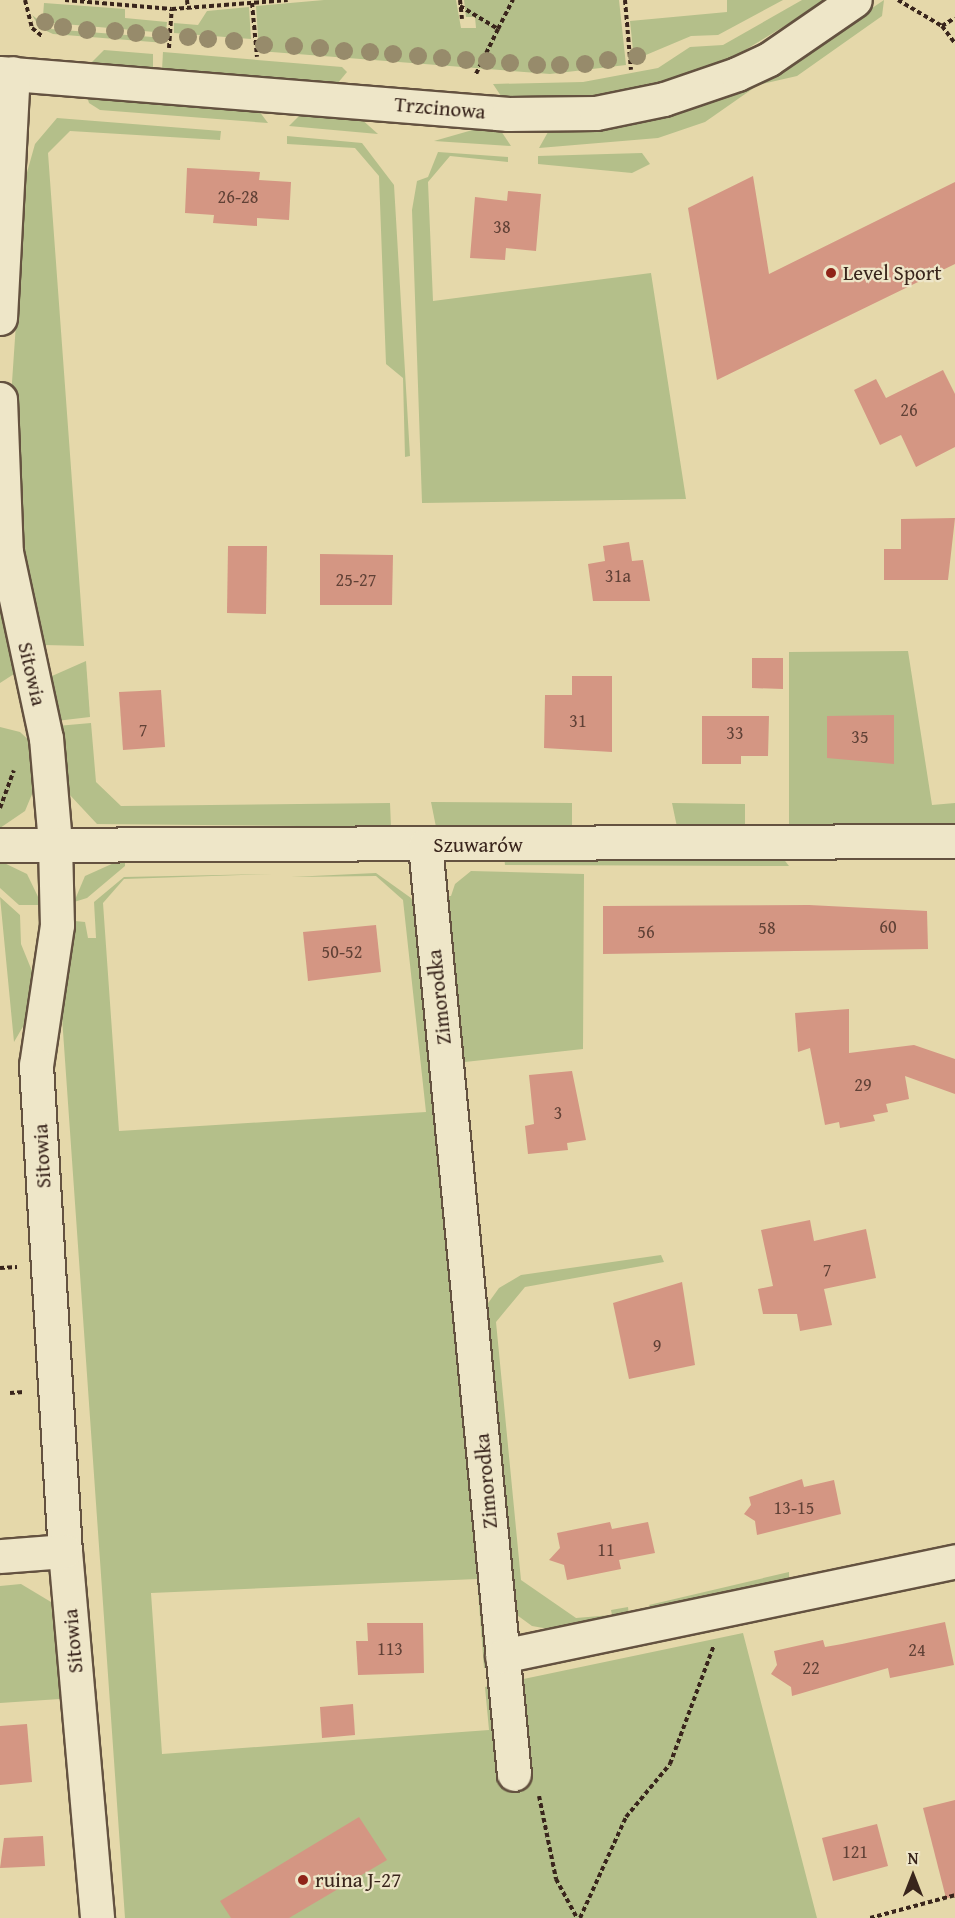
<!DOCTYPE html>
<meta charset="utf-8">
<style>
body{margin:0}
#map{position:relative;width:955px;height:1918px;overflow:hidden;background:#e5d8aa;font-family:"Gentium Book Plus",serif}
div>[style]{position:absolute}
.green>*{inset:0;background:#b4bf8a}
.building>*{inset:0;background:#d49683}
.path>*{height:4px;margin-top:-2px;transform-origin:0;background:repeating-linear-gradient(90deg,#39251c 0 4.5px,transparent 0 7.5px)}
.roads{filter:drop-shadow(2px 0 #645240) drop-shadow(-2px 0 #645240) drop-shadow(0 2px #645240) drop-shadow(0 -2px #645240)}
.minor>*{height:33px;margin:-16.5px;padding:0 16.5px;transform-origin:16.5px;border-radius:16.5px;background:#eee6c8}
.trees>*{width:18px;height:18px;margin:-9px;border-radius:50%;background:#978b6b}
.dots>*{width:16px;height:16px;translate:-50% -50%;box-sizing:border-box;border:3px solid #eee6c8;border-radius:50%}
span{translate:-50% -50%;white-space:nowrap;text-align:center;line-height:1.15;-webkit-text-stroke:4.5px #eee6c8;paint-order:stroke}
.number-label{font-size:18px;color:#604136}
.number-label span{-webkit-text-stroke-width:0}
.street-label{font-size:21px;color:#39251c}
.poi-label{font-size:21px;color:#39251c}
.left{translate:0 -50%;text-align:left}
.north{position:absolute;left:883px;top:1846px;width:60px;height:60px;-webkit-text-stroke:4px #eee6c8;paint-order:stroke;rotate:0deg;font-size:16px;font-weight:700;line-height:24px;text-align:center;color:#39251c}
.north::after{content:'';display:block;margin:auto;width:21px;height:27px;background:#39251c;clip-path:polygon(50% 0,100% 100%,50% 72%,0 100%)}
</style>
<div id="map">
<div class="green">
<i style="clip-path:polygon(324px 0,456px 0,461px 28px,476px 28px,475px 17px,466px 17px,464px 0,619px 0,626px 65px,550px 74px,259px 51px,256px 6px)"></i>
<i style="clip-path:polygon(727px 0,783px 0,718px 35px,691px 36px,634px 60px,630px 21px,727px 12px)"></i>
<i style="clip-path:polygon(802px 0,827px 0,732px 58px,661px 83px,584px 97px,503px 99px,493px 84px,583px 82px,658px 68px,690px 47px,723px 45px)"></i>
<i style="clip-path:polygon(884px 0,882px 16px,797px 76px,758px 85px,705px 122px,658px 138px,539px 148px,548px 132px,657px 118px,717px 100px,777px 72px)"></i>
<i style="clip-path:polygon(44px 3px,125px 9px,125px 18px,167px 22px,166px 33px,53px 23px,43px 16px)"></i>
<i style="clip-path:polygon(249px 7px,251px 39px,174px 33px,174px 23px,198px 25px,207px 11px)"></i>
<i style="clip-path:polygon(32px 15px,50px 29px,165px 38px,165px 43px,53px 34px,40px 28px)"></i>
<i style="clip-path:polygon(104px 50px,153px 54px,153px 70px,89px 65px)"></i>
<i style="clip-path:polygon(163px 52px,342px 67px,347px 72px,337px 84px,162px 70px)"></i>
<i style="clip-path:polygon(86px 93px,256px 107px,268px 123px,100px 110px,89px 103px)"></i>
<i style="clip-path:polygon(304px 111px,359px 117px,378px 134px,289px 126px)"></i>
<i style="clip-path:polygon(57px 118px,221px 131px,220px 140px,70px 131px,48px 153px,84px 646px,45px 645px,35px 633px,19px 515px,11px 397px,26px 176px,35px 144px)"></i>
<i style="clip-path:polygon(476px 129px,501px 131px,511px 146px,434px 141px)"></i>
<i style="clip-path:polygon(287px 136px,362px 143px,394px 185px,410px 456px,405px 457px,403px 378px,386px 364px,379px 176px,355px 148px,287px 144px)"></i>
<i style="clip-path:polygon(438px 152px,508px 157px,508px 162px,450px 156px,428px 182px,433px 301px,651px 273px,686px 499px,422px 503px,412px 210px,417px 181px,428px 177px)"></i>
<i style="clip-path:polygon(642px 153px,650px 164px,632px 173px,538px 164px,538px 156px)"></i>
<i style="clip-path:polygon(0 588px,15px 665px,14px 674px,0 683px)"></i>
<i style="clip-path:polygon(908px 651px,932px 805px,955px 803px,955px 825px,789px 827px,789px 652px)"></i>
<i style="clip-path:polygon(86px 661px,90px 717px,56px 721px,52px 676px)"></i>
<i style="clip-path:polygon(91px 723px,96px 782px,121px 806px,390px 803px,391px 827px,97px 824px,69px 794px,57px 726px)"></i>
<i style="clip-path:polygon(0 727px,20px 732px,32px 743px,35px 787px,25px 811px,0 828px)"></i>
<i style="clip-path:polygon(431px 802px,572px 803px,572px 826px,436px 827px)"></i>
<i style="clip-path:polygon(672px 803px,745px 804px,745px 827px,677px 827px)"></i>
<i style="clip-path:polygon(504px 855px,782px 857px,789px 866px,505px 865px)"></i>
<i style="clip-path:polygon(125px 858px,125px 866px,87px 898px,74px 902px,85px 876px)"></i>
<i style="clip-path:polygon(0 861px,27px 874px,42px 905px,19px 905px,0 888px)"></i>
<i style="clip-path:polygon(471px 871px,584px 874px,583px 1049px,456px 1063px,445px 896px,451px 896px,455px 884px)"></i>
<i style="clip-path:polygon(376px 873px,411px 898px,417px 909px,490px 1668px,484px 1668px,477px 1579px,151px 1593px,162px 1754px,489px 1730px,485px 1687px,743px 1633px,817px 1918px,125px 1918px,58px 960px,68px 941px,74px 940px,75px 921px,85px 922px,88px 938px,96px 938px,94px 902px,124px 877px,273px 874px,124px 879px,103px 903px,119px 1131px,426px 1112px,403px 900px,376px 876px,291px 877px)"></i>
<i style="clip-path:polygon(0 897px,20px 915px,21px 944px,34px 976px,28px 1018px,14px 1042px)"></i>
<i style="clip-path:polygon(661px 1255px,664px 1262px,525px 1287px,496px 1322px,521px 1580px,576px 1618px,612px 1615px,611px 1610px,628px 1607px,629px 1615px,549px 1629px,532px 1626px,506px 1607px,486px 1306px,499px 1288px,521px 1275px)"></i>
<i style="clip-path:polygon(789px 1572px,789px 1585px,652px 1609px,649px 1605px)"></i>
<i style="clip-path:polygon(21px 1584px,51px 1602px,60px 1699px,0 1703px,0 1586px)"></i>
</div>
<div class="building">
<i style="clip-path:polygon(187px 168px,260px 172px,259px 180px,291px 182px,289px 220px,257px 218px,257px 226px,213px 223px,214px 215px,185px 213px)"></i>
<i style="clip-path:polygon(753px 176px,769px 274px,955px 182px,955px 264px,717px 380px,688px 208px)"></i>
<i style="clip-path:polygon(508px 191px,541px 194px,536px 251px,506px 248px,505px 260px,470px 258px,475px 197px,507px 201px)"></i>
<i style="clip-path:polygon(943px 370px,955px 394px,955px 447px,916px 467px,901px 435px,880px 445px,854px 390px,876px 379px,886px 398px)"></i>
<i style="clip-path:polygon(955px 518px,948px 580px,884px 580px,884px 549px,901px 549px,901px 519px)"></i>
<i style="clip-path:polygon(629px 542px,632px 561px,643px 560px,650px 601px,593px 601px,588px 564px,605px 561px,603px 546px)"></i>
<i style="clip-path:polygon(228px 546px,267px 546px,266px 614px,227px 613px)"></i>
<i style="clip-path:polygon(320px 554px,393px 555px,392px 605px,320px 605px)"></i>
<i style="clip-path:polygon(752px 658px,783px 658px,783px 689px,752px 688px)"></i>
<i style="clip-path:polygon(572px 676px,612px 676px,612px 752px,544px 748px,545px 695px,572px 695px)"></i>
<i style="clip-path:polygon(161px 690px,165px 747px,123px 750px,119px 692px)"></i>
<i style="clip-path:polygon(894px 715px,894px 764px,827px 758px,827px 716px)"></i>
<i style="clip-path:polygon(702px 716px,769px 716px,768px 756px,741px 756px,741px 764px,702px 764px)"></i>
<i style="clip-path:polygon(809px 905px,927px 911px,928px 949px,603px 954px,603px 906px)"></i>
<i style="clip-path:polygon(376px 925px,381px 972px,308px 981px,303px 932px)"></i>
<i style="clip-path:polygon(849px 1009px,849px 1053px,914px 1045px,955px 1059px,955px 1094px,905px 1076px,909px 1099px,886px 1104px,888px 1112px,873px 1115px,875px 1121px,840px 1128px,839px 1122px,825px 1125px,810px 1048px,798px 1052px,795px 1013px)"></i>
<i style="clip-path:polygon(572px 1071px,586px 1140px,567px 1143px,568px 1150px,528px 1154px,525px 1126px,534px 1124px,529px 1075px)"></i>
<i style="clip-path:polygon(810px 1220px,814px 1241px,866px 1229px,876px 1278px,824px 1289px,832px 1325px,800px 1331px,797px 1314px,763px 1314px,758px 1289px,773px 1286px,761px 1230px)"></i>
<i style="clip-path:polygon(682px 1282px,695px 1365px,629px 1379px,613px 1303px)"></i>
<i style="clip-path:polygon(802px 1479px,804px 1487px,834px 1480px,841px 1514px,757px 1535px,755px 1521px,744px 1514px,751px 1505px,749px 1497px)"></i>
<i style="clip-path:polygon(610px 1522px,612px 1529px,648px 1522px,655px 1553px,619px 1560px,621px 1569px,567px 1580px,564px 1565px,549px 1560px,560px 1548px,557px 1533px)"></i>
<i style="clip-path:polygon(945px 1622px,954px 1665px,890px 1678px,888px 1668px,792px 1696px,791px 1687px,771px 1674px,777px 1665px,774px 1651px,823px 1640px,825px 1647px,842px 1644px)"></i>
<i style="clip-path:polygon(367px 1623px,423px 1623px,424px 1673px,358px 1675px,356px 1641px,368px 1641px)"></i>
<i style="clip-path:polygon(353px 1704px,355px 1735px,322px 1738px,320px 1707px)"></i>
<i style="clip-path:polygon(27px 1724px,32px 1782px,0 1785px,0 1726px)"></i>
<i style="clip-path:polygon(955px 1800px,955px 1897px,946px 1898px,923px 1808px)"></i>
<i style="clip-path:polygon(359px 1817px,387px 1860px,289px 1918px,231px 1918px,220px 1901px)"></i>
<i style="clip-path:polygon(877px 1824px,888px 1866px,833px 1881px,822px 1838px)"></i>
<i style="clip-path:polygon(43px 1836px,45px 1866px,0 1868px,4px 1838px)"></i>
</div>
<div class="path">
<i style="left:25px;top:0;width:29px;rotate:76deg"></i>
<i style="left:32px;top:28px;width:14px;rotate:39deg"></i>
<i style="left:65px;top:0;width:107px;rotate:4.8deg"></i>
<i style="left:187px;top:0;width:9px;rotate:84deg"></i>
<i style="left:460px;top:0;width:19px;rotate:84deg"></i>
<i style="left:625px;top:0;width:70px;rotate:85.1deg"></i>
<i style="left:898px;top:0;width:51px;rotate:30.6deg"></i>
<i style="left:942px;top:26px;width:21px;rotate:53deg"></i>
<i style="left:252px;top:3px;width:54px;rotate:84.7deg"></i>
<i style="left:460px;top:6px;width:44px;rotate:31.2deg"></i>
<i style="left:498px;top:29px;width:50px;rotate:116.1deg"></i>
<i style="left:942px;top:26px;width:15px;rotate:-32deg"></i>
<i style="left:498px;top:29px;width:33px;rotate:-63deg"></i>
<i style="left:169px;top:48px;width:39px;rotate:-86deg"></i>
<i style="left:172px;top:9px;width:116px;rotate:-4.4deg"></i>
<i style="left:0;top:808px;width:40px;rotate:-69.8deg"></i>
<i style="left:0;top:1268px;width:17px;rotate:-3deg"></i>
<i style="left:10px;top:1393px;width:14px;rotate:-4deg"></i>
<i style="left:539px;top:1796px;width:85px;rotate:78.4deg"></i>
<i style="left:556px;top:1879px;width:44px;rotate:61.7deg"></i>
<i style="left:580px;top:1918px;width:111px;rotate:-65.5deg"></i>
<i style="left:626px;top:1817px;width:69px;rotate:-50.3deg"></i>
<i style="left:670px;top:1764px;width:127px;rotate:-69.7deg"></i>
<i style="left:870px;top:1918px;width:88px;rotate:-15.1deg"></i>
</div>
<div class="roads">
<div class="minor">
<i style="left:0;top:73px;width:510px;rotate:4.61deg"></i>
<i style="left:508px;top:114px;width:88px;rotate:-0.7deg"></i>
<i style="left:596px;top:113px;width:69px;rotate:-11.6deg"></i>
<i style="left:664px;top:99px;width:77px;rotate:-18.9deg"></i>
<i style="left:737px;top:74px;width:35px;rotate:-25deg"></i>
<i style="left:769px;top:59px;width:104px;rotate:-34.5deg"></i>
<i style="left:0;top:318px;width:245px;rotate:-87deg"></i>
<i style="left:0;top:399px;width:153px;rotate:87.8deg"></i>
<i style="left:6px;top:552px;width:190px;rotate:77.9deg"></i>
<i style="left:46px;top:738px;width:106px;rotate:85.1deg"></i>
<i style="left:55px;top:844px;width:81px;rotate:88.6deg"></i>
<i style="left:57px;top:925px;width:142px;rotate:98.5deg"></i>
<i style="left:36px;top:1065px;width:487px;rotate:86.6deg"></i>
<i style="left:65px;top:1551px;width:368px;rotate:85deg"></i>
<i style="left:0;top:845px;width:955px;rotate:-0.24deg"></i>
<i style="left:425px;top:845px;width:933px;rotate:84.53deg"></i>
<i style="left:0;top:1556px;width:65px;rotate:-4.4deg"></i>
<i style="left:502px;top:1656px;width:463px;rotate:-11.8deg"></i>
</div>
</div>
<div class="trees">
<i style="left:45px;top:22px"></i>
<i style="left:63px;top:27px"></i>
<i style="left:87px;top:30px"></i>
<i style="left:115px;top:31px"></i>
<i style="left:136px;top:33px"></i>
<i style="left:161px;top:35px"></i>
<i style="left:188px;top:37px"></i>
<i style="left:208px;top:39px"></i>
<i style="left:234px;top:41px"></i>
<i style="left:264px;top:45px"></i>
<i style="left:294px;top:46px"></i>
<i style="left:320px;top:48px"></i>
<i style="left:344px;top:51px"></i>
<i style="left:370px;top:52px"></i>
<i style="left:393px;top:54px"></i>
<i style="left:418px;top:56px"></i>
<i style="left:637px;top:56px"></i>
<i style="left:442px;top:58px"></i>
<i style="left:466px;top:60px"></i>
<i style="left:608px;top:60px"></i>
<i style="left:487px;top:61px"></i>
<i style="left:510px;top:63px"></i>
<i style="left:585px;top:64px"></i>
<i style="left:537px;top:65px"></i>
<i style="left:560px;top:65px"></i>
</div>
<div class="dots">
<i style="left:831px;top:273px;background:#8f2418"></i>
<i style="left:303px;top:1880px;background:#8f2418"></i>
</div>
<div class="number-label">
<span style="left:238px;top:197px">26-28</span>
<span style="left:502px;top:227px">38</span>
<span style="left:909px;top:410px">26</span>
<span style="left:618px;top:576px">31a</span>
<span style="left:356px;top:580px">25-27</span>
<span style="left:578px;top:721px">31</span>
<span style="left:143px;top:730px">7</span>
<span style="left:735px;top:733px">33</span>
<span style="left:860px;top:737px">35</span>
<span style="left:888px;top:927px">60</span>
<span style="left:767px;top:928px">58</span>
<span style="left:646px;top:932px">56</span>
<span style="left:342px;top:952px">50-52</span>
<span style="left:863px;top:1085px">29</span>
<span style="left:558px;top:1113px">3</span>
<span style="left:827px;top:1270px">7</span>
<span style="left:657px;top:1346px">9</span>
<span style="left:794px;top:1508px">13-15</span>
<span style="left:606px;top:1550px">11</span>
<span style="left:390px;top:1649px">113</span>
<span style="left:917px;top:1650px">24</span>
<span style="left:811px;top:1668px">22</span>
<span style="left:855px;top:1852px">121</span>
</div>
<div class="street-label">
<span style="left:440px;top:108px;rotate:5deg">Trzcinowa</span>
<span style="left:32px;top:674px;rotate:77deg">Sitowia</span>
<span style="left:478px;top:845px">Szuwarów</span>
<span style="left:439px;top:997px;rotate:-96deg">Zimorodka</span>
<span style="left:42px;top:1156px;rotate:-93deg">Sitowia</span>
<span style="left:486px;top:1481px;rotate:-95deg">Zimorodka</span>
<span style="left:73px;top:1641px;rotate:-95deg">Sitowia</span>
</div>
<div class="poi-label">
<span class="left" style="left:843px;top:273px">Level Sport</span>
<span class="left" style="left:315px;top:1880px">ruina J-27</span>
</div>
<div class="north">N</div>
</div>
